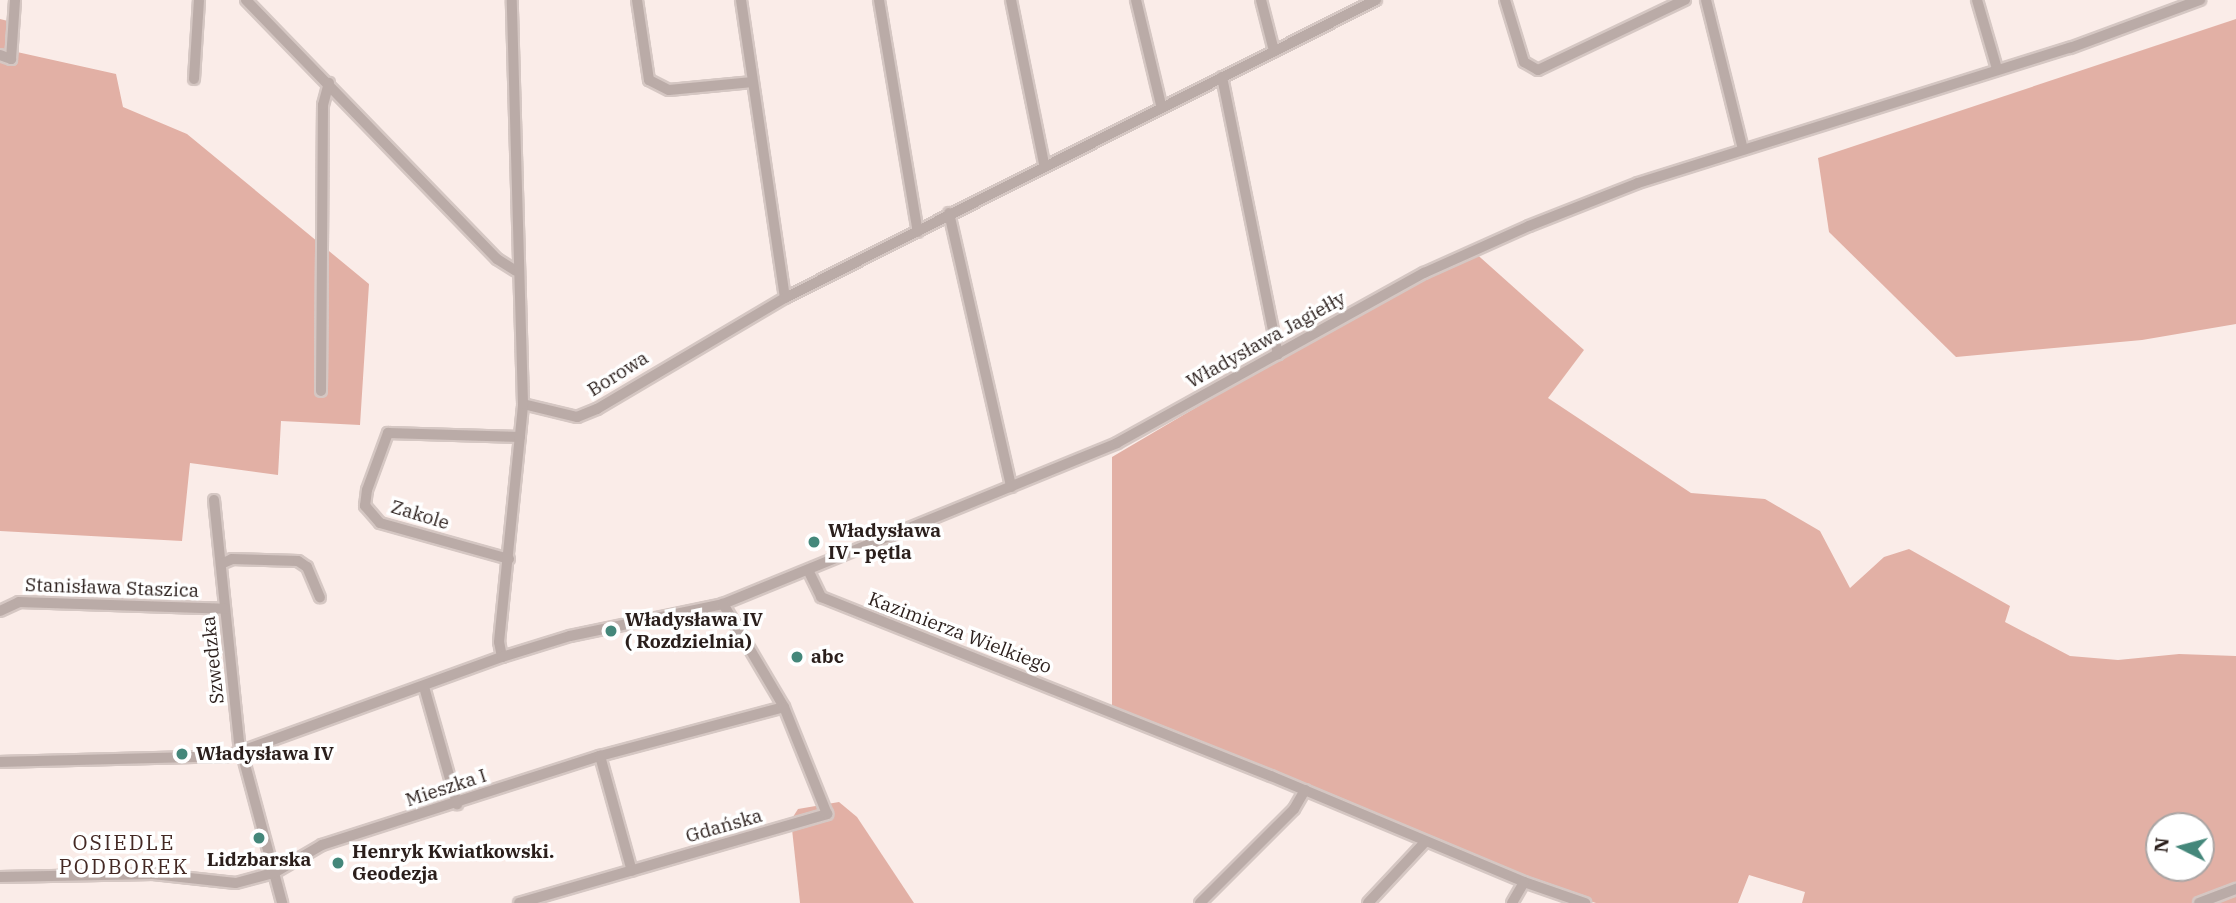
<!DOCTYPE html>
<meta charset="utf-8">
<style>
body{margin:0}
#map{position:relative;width:2236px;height:903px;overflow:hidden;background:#faece8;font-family:"IBM Plex Serif",serif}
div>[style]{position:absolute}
.green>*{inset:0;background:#e2b0a5}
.roads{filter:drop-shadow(2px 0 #d5c7c3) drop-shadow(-2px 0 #d5c7c3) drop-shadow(0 2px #d5c7c3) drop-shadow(0 -2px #d5c7c3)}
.minor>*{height:10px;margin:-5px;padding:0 5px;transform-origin:5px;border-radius:5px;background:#baaba7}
.dots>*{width:19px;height:19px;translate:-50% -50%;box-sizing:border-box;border:4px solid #fff;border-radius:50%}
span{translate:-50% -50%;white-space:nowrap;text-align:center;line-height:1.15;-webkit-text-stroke:7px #fff;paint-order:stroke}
.street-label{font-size:19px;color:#2a1e1b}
.poi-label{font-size:19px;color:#2a1e1b;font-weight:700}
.left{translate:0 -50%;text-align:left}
.neighbourhood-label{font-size:21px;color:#442924;letter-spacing:2px}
.north{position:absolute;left:2145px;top:812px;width:70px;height:70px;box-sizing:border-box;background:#fff;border:2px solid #aaa5a4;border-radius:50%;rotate:276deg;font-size:19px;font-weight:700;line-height:28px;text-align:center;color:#2a1e1b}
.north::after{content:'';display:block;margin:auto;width:24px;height:32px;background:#44877a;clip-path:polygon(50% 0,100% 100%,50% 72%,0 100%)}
</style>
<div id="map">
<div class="green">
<i style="clip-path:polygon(0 19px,16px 23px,17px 52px,116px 74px,123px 107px,187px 134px,369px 284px,360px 425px,281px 421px,278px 475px,190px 463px,182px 541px,0 531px)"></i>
<i style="clip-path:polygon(2236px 19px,2236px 324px,2142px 340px,1956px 357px,1829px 232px,1818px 158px)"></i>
<i style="clip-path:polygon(evenodd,1472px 250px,1584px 350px,1548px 398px,1691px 493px,1765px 499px,1820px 531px,1850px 588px,1884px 557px,1909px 549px,2010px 606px,2005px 622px,2070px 656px,2118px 660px,2179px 654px,2236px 656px,2236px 903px,1802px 903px,1805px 892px,1749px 875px,1738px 903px,1596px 903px,1524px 882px,1112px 712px,1112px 457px,1424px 273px,1472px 250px,2159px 826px,2201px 826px,2201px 868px,2159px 868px,2159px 826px)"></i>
<i style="clip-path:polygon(839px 802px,857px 817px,914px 903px,800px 903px,791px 820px,798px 809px)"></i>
</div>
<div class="roads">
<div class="minor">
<i style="left:246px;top:0;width:361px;rotate:45.9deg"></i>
<i style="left:497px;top:259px;width:22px;rotate:32deg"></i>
<i style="left:637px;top:0;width:81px;rotate:81.5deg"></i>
<i style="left:649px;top:80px;width:22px;rotate:27deg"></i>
<i style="left:669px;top:90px;width:84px;rotate:-5.4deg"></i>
<i style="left:741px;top:0;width:301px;rotate:81.6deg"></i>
<i style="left:879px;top:0;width:235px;rotate:80.5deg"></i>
<i style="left:1011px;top:0;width:167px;rotate:78.6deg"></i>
<i style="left:1136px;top:0;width:108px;rotate:76.6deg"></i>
<i style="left:1261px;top:0;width:53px;rotate:75.7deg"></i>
<i style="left:1505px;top:0;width:65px;rotate:73deg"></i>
<i style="left:1524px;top:62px;width:16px;rotate:30deg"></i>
<i style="left:1538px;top:70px;width:163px;rotate:-25.5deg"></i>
<i style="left:1706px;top:0;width:154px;rotate:76.1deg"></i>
<i style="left:1977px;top:0;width:72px;rotate:73.8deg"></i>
<i style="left:0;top:55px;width:12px;rotate:20deg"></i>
<i style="left:11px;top:59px;width:59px;rotate:-86.1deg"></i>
<i style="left:1222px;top:77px;width:283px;rotate:78.6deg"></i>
<i style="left:194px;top:79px;width:79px;rotate:-86.4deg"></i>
<i style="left:949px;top:213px;width:281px;rotate:77.2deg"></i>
<i style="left:321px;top:391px;width:286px;rotate:-89.6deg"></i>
<i style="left:323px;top:105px;width:23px;rotate:-75deg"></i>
<i style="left:523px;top:404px;width:56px;rotate:13.5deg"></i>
<i style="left:577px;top:417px;width:22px;rotate:-22deg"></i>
<i style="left:597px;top:409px;width:218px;rotate:-30.6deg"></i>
<i style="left:785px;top:298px;width:662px;rotate:-26.76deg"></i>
<i style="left:214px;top:500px;width:243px;rotate:84.1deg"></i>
<i style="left:239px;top:742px;width:167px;rotate:75deg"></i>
<i style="left:509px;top:559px;width:134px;rotate:-164.4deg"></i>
<i style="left:380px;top:523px;width:23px;rotate:-131deg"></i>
<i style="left:365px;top:506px;width:16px;rotate:-83deg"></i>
<i style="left:367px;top:490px;width:61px;rotate:-69.8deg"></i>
<i style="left:388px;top:433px;width:132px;rotate:1.7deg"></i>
<i style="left:221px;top:564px;width:12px;rotate:-24deg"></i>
<i style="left:232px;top:559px;width:66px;rotate:1.7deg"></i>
<i style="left:298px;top:561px;width:11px;rotate:34deg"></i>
<i style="left:307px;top:567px;width:33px;rotate:67deg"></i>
<i style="left:809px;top:572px;width:28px;rotate:64deg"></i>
<i style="left:821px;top:597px;width:484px;rotate:21.7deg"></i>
<i style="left:1271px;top:776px;width:274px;rotate:22.7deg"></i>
<i style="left:1524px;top:882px;width:65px;rotate:19deg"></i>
<i style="left:0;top:611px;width:21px;rotate:-25deg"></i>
<i style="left:19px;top:602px;width:206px;rotate:1.9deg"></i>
<i style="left:502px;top:657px;width:15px;rotate:-101deg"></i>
<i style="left:499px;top:642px;width:239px;rotate:-84.2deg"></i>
<i style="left:523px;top:404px;width:404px;rotate:-91.6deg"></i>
<i style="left:424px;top:687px;width:122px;rotate:74.2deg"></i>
<i style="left:600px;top:756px;width:119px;rotate:74.5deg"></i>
<i style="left:0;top:762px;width:228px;rotate:-1.5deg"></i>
<i style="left:228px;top:756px;width:291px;rotate:-19.9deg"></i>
<i style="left:502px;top:657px;width:71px;rotate:-17.2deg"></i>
<i style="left:570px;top:636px;width:156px;rotate:-11.8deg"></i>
<i style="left:723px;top:604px;width:426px;rotate:-22.2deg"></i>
<i style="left:1117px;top:443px;width:351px;rotate:-29deg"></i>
<i style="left:1424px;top:273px;width:115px;rotate:-24.1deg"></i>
<i style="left:1529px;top:226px;width:117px;rotate:-21.5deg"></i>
<i style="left:1638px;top:183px;width:453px;rotate:-17.4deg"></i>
<i style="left:2070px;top:48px;width:139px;rotate:-20.3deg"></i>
<i style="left:0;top:877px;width:153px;rotate:-1.1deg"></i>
<i style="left:153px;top:874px;width:83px;rotate:6.2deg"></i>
<i style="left:236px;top:883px;width:39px;rotate:-15deg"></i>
<i style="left:274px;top:873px;width:56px;rotate:-30.3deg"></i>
<i style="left:322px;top:845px;width:292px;rotate:-17.8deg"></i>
<i style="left:600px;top:756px;width:190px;rotate:-14.9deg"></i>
<i style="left:784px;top:707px;width:120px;rotate:-120.6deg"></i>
<i style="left:519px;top:903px;width:321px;rotate:-16.1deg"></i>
<i style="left:827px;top:814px;width:115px;rotate:-111.9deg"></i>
<i style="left:1200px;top:903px;width:133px;rotate:-45deg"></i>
<i style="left:1294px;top:809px;width:22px;rotate:-60deg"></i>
<i style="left:1368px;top:903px;width:83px;rotate:-46.9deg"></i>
<i style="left:1512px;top:903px;width:24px;rotate:-60deg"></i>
<i style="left:2199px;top:903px;width:40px;rotate:-21deg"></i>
</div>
</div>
<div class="dots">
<i style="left:814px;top:542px;background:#44877a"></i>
<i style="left:611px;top:631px;background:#44877a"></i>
<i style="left:797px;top:657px;background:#44877a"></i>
<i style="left:182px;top:754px;background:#44877a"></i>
<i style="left:259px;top:838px;background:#44877a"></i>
<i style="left:338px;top:863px;background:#44877a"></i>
</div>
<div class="street-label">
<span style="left:1266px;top:340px;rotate:-29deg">Władysława Jagiełły</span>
<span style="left:618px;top:374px;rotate:-32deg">Borowa</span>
<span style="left:420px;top:515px;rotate:17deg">Zakole</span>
<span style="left:112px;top:588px;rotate:2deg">Stanisława Staszica</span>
<span style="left:960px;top:633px;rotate:21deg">Kazimierza Wielkiego</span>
<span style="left:213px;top:660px;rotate:-96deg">Szwedzka</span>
<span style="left:446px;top:788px;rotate:-18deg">Mieszka I</span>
<span style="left:724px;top:826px;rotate:-16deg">Gdańska</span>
</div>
<div class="poi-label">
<span class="left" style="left:828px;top:542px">Władysława<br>IV - pętla</span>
<span class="left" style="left:625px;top:631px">Władysława IV<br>( Rozdzielnia)</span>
<span class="left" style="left:811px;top:657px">abc</span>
<span class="left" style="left:196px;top:754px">Władysława IV</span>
<span class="left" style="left:352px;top:863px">Henryk Kwiatkowski.<br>Geodezja</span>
<span style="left:259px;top:860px">Lidzbarska</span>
</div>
<div class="neighbourhood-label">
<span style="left:124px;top:854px">OSIEDLE<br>PODBOREK</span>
</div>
<div class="north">N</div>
</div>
